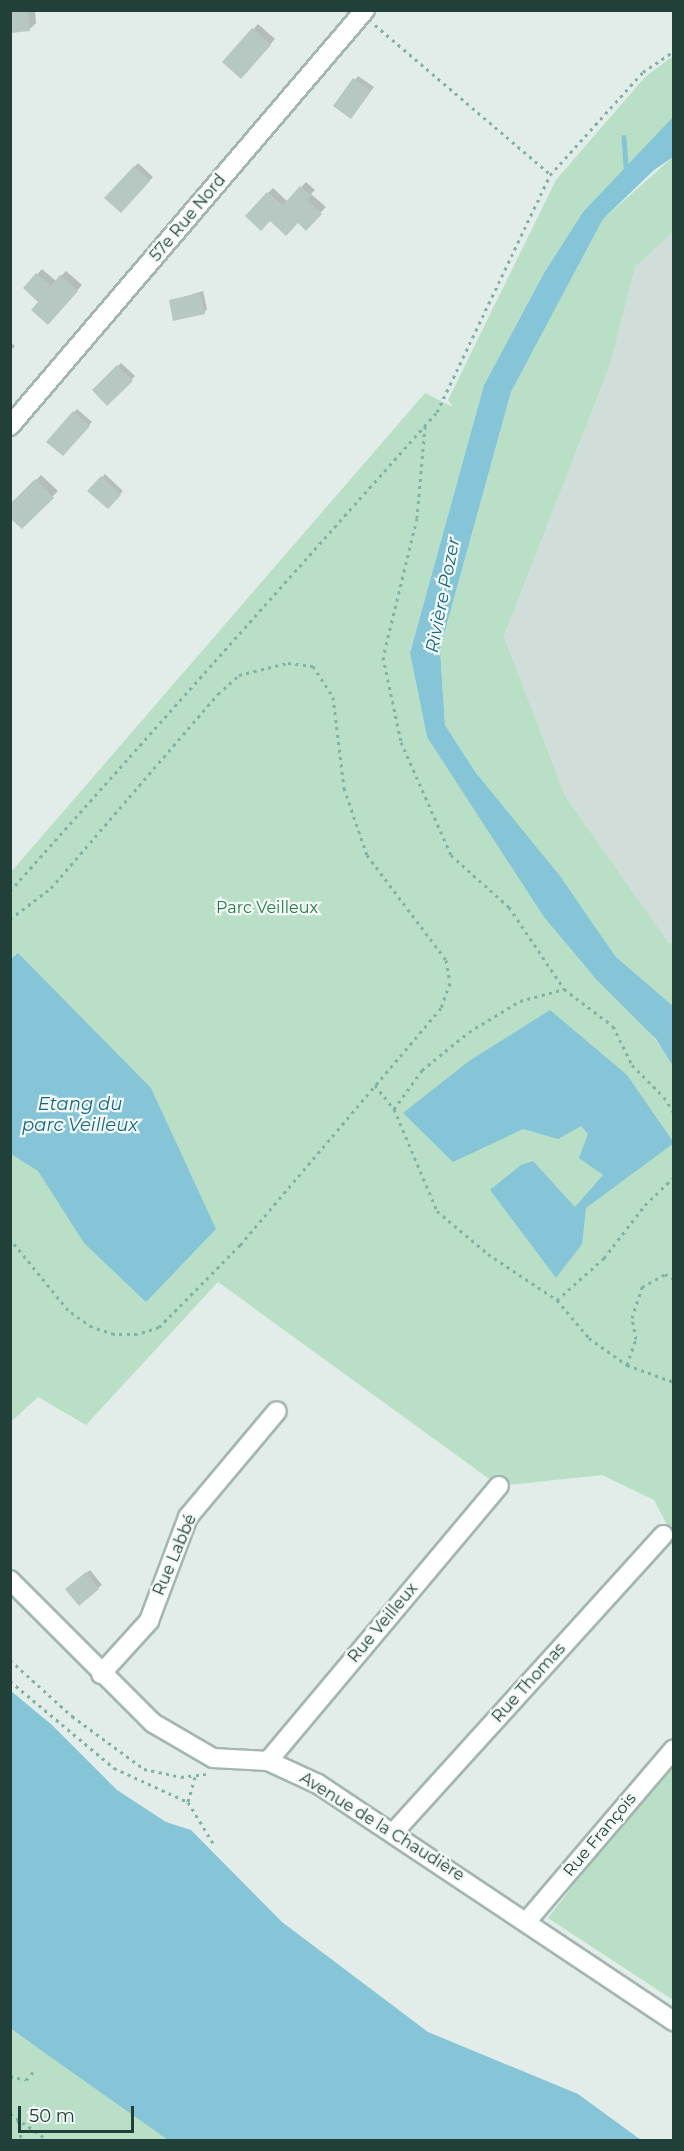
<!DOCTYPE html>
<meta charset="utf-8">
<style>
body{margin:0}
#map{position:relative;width:684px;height:2151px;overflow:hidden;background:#e2ede9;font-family:Montserrat,sans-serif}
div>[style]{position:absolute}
.built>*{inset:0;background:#d0ddd8}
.green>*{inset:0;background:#b9e0c6}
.water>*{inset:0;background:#86c5d7}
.shadow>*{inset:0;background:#0003}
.stream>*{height:4.5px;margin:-2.25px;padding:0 2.25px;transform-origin:2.25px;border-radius:2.25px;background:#86c5d7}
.building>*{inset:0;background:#b7c8c2}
.path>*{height:3px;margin-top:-1.5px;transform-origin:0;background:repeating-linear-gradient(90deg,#80b3a6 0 3px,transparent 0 7.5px)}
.roads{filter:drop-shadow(2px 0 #a4b6b1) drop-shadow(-2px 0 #a4b6b1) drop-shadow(0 2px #a4b6b1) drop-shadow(0 -2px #a4b6b1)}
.minor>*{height:18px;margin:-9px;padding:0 9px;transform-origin:9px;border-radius:9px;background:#fff}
span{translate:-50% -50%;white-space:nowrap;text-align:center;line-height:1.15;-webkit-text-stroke:4.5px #f3f9f6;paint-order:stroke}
.street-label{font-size:16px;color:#204039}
.park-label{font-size:16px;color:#277a4c}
.water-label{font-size:18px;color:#156881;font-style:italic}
.frame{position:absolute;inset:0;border:12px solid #204039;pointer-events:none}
.scale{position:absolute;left:18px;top:2106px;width:116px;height:27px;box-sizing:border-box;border:3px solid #204039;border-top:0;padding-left:8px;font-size:18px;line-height:21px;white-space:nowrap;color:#204039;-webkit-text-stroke:4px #f3f9f6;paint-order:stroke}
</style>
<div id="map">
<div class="built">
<i style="clip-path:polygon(673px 232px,673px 943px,669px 943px,565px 796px,504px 636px,610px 365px,635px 268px)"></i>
</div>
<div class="green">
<i style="clip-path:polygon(673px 56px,673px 119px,583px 212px,544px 273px,484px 385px,410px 653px,427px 737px,673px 1063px,673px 1536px,654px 1500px,602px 1475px,499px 1486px,218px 1282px,86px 1425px,38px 1397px,11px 1422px,11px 872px,425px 393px,453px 407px,448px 400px,556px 180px,645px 77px)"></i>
<i style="clip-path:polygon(673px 157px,673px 232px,635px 268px,610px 365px,504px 636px,565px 796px,669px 943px,673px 943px,673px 1006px,615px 956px,476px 773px,445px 725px,440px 649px,511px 392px,603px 219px)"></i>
<i style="clip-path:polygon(673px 1757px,673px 2000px,548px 1918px)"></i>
<i style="clip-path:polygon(10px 2029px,103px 2092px,168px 2140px,11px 2140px)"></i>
</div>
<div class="water">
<i style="clip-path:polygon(673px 117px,673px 157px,654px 170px,603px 219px,511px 392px,440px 649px,445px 725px,476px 773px,560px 876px,615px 956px,673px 1006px,673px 1066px,656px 1039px,596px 979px,544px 917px,427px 737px,410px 653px,484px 385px,544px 273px,583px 212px)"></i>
<i style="clip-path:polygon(18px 953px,151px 1088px,216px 1229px,146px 1302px,84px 1243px,38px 1171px,11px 1154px,10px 960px)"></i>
<i style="clip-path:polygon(550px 1010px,627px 1075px,674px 1143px,586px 1208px,582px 1244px,556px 1278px,490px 1190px,521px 1165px,533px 1161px,575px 1207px,603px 1175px,579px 1158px,588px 1134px,581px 1126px,558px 1139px,523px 1129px,453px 1162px,403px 1113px,469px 1061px)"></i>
<i style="clip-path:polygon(11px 1691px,52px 1725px,117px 1790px,166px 1822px,191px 1830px,282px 1922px,428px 2032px,578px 2094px,641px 2140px,168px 2140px,11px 2029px)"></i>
</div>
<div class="shadow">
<i style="clip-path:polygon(10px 10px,35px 10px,36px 23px,29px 30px)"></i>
<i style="clip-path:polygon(258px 24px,275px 39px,247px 71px,225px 61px)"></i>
<i style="clip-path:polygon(358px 76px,374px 87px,354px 114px,335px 106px)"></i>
<i style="clip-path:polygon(138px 163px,153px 177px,121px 211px,106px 198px)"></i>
<i style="clip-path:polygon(306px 182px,315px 190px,311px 194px,326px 207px,306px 228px,268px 193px,273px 188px,288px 202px)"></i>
<i style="clip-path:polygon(42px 269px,56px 281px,66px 271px,82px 285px,53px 318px,25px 288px)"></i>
<i style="clip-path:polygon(203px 291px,207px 309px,204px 313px,170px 301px)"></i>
<i style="clip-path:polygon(10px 342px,15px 346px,10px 352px)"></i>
<i style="clip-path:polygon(121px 363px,135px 376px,107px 404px,94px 390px)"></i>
<i style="clip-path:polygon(77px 409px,92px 422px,62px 454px,48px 442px)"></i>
<i style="clip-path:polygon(105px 474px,123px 491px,108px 507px,90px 491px)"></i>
<i style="clip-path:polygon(41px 475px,58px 491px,22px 527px,10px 506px)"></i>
<i style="clip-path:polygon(90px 1570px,102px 1585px,98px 1588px,70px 1585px)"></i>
</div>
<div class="stream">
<i style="left:624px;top:137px;width:31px;rotate:86deg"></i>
</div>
<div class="building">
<i style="clip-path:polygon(10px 10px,28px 10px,30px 31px,10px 33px)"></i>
<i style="clip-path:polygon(252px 28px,271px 45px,241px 79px,222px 62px)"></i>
<i style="clip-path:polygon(353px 78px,371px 91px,351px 119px,333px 106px)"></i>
<i style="clip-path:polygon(134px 166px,150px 181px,121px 213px,104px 198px)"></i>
<i style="clip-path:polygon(300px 186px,311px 196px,307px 200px,322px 214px,306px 231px,298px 223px,286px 236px,270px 221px,261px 231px,245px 216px,267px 192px,282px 206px)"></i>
<i style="clip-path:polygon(36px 273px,51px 286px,60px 275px,78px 291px,48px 325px,31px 310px,38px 302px,23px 288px)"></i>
<i style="clip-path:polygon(200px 293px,205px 314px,173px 321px,169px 300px)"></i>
<i style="clip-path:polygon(117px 365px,133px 381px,107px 406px,92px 390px)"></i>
<i style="clip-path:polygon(73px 411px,90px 426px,63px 456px,46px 442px)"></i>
<i style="clip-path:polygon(101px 476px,121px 495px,108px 509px,87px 491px)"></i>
<i style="clip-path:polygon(35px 479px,54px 498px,22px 529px,10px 518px,10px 504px)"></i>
<i style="clip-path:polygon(86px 1572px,99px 1589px,79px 1606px,65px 1589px)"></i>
</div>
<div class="path">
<i style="left:375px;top:25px;width:230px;rotate:40.4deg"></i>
<i style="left:425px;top:426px;width:92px;rotate:95deg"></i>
<i style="left:417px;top:518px;width:143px;rotate:103.7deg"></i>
<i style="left:383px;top:657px;width:87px;rotate:78deg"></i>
<i style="left:401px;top:742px;width:124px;rotate:66.1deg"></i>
<i style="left:451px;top:855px;width:78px;rotate:41.9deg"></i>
<i style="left:509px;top:907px;width:99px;rotate:56.1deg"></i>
<i style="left:10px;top:891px;width:642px;rotate:-48.28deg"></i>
<i style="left:437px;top:412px;width:263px;rotate:-64.5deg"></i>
<i style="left:550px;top:175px;width:139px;rotate:-47.9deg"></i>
<i style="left:643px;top:72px;width:37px;rotate:-34deg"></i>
<i style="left:10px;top:919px;width:51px;rotate:-37.1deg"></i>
<i style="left:51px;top:888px;width:256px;rotate:-49.3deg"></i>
<i style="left:218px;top:694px;width:28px;rotate:-42deg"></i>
<i style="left:239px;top:675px;width:50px;rotate:-13.8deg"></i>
<i style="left:288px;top:663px;width:25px;rotate:7deg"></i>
<i style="left:313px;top:666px;width:37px;rotate:57deg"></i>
<i style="left:333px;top:697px;width:92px;rotate:83.1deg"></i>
<i style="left:344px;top:788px;width:71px;rotate:71.1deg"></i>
<i style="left:367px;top:855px;width:131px;rotate:53deg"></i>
<i style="left:446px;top:960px;width:23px;rotate:80deg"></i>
<i style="left:450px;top:983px;width:27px;rotate:110deg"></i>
<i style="left:441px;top:1008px;width:311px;rotate:130.3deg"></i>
<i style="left:240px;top:1245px;width:115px;rotate:134.6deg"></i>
<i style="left:159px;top:1327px;width:23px;rotate:162deg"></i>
<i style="left:137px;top:1334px;width:23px;rotate:180deg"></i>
<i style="left:114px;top:1334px;width:23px;rotate:-162deg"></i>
<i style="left:92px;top:1327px;width:29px;rotate:-145deg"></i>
<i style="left:68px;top:1310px;width:92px;rotate:-129.2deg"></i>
<i style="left:375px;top:1085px;width:31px;rotate:52deg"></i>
<i style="left:394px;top:1109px;width:111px;rotate:67.1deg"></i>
<i style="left:437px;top:1211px;width:67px;rotate:40.1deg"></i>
<i style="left:488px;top:1254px;width:83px;rotate:33.7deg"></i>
<i style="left:557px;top:1300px;width:63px;rotate:-41.8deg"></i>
<i style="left:604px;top:1258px;width:67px;rotate:-52.3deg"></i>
<i style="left:645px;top:1205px;width:40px;rotate:-44deg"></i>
<i style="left:394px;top:1109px;width:48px;rotate:-54.3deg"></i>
<i style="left:422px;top:1070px;width:60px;rotate:-39deg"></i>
<i style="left:469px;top:1032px;width:60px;rotate:-31.3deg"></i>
<i style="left:520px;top:1001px;width:46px;rotate:-15.3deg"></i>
<i style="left:564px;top:989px;width:61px;rotate:37.1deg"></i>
<i style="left:613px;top:1026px;width:43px;rotate:64deg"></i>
<i style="left:632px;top:1065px;width:45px;rotate:45deg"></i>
<i style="left:664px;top:1097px;width:19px;rotate:58deg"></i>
<i style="left:557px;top:1300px;width:50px;rotate:49.9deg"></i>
<i style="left:589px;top:1338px;width:47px;rotate:35.4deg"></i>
<i style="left:627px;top:1365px;width:50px;rotate:19.9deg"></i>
<i style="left:627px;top:1365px;width:28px;rotate:-71deg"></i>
<i style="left:636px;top:1339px;width:21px;rotate:-101deg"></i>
<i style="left:632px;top:1318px;width:33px;rotate:-72deg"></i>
<i style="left:642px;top:1287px;width:26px;rotate:-29deg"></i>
<i style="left:665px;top:1274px;width:10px;rotate:29deg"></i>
<i style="left:10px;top:1660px;width:84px;rotate:42.1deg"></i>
<i style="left:72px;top:1716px;width:89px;rotate:36.4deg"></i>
<i style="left:144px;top:1769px;width:38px;rotate:12deg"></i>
<i style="left:181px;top:1777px;width:25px;rotate:-7deg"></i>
<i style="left:10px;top:1681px;width:136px;rotate:39.9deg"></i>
<i style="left:114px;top:1768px;width:81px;rotate:24.7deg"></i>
<i style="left:195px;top:1777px;width:26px;rotate:106deg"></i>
<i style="left:188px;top:1802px;width:48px;rotate:58.6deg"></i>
<i style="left:10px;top:2076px;width:16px;rotate:14deg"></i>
<i style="left:26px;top:2080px;width:11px;rotate:-49deg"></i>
<i style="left:10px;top:2114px;width:46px;rotate:34.4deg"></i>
<i style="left:18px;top:2120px;width:20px;rotate:81deg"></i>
</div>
<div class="roads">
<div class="minor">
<i style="left:10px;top:426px;width:547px;rotate:-49.52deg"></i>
<i style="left:10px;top:1580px;width:202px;rotate:45deg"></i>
<i style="left:153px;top:1723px;width:69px;rotate:30.3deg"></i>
<i style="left:213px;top:1758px;width:55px;rotate:3.1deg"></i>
<i style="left:268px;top:1761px;width:55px;rotate:24.7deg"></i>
<i style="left:318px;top:1784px;width:428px;rotate:33.7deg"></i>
<i style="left:101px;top:1674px;width:72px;rotate:-47.8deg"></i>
<i style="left:149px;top:1621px;width:111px;rotate:-69.4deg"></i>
<i style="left:188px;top:1517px;width:138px;rotate:-50deg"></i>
<i style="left:268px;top:1761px;width:359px;rotate:-50deg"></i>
<i style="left:394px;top:1832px;width:401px;rotate:-47.8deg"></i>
<i style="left:527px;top:1921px;width:226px;rotate:-49.5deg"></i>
</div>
</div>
<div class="street-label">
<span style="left:188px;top:218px;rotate:-50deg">57e Rue Nord</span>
<span style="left:175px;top:1555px;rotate:-67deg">Rue Labbé</span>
<span style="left:383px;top:1623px;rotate:-50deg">Rue Veilleux</span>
<span style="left:529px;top:1683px;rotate:-48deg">Rue Thomas</span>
<span style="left:382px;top:1827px;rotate:32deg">Avenue de la Chaudière</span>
<span style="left:600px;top:1835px;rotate:-50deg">Rue François</span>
</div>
<div class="park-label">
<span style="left:267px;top:908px">Parc Veilleux</span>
</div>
<div class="water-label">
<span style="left:443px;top:595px;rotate:-79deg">Rivière Pozer</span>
<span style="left:80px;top:1115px">Etang du<br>parc Veilleux</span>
</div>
<div class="frame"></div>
<div class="scale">50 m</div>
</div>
